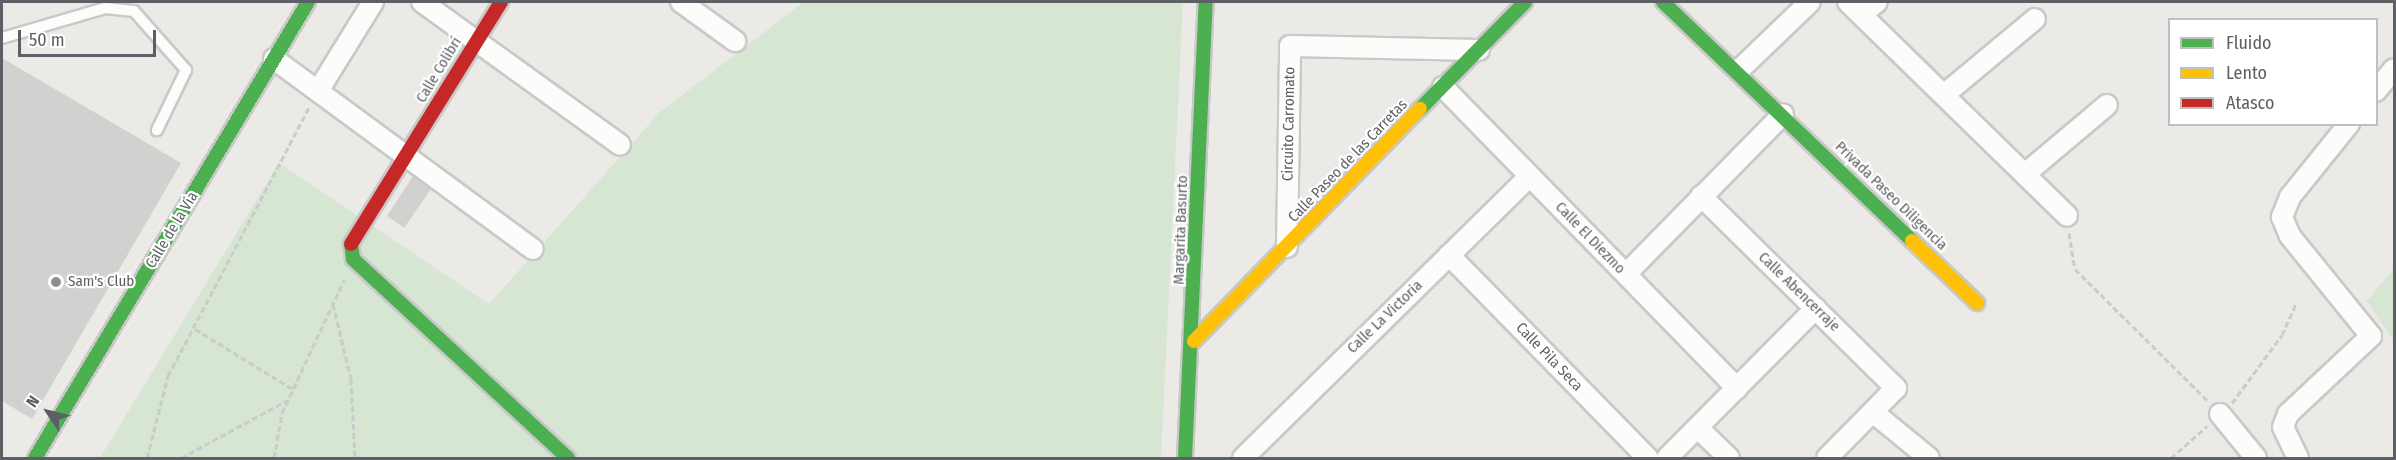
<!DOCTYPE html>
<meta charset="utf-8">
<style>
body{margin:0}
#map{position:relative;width:2396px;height:460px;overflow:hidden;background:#eceae7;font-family:"Fira Sans Condensed",sans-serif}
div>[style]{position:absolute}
.green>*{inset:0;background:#d6e6d3}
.building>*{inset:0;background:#d3d1d0}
.path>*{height:3px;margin-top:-1.5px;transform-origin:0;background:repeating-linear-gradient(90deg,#c8cdca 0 6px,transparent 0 9px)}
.roads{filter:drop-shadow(2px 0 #c8c9c8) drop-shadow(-2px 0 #c8c9c8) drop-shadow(0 2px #c8c9c8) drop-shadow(0 -2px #c8c9c8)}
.lane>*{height:10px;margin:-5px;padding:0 5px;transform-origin:5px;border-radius:5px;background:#fcfcfb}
.street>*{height:20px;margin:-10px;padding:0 10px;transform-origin:10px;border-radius:10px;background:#fcfcfb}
.fast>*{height:14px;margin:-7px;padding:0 7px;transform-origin:7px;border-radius:7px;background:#4caf50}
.slow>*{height:14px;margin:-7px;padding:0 7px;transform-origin:7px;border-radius:7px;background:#ffc107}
.jam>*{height:14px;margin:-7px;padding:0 7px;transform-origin:7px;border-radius:7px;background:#c62828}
.dots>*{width:16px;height:16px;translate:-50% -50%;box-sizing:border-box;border:3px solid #fff;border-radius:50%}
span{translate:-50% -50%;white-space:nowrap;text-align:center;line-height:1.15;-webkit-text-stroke:4.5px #fff;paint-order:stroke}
.street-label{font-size:15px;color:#5c6064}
.poi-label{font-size:15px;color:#5c6064}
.left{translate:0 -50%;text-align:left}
.frame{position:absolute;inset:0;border:3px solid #5c6064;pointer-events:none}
.legend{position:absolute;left:2168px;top:18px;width:210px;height:108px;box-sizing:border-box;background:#fff;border:2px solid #bebfc1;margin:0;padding:8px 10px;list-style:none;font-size:18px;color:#5c6064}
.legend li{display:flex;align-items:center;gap:12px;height:30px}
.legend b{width:30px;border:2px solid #bebfc1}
.north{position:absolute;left:18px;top:382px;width:60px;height:60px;-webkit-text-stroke:4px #fff;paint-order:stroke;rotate:305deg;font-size:16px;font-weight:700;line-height:24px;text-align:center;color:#5c6064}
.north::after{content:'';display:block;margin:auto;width:21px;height:27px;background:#5c6064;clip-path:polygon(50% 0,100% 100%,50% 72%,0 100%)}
.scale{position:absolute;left:18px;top:30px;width:138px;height:27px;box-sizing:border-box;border:3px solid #5c6064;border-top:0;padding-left:8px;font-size:18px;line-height:21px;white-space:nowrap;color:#5c6064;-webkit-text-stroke:4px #fff;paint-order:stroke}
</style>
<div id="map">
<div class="green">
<i style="clip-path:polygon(804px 2px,1183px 2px,1161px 458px,100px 458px,279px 163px,489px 304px,660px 112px)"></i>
<i style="clip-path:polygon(2394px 268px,2394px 341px,2367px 301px)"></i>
</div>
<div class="building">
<i style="clip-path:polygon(2px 58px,181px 163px,32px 419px,2px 401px)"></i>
<i style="clip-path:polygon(413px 176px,431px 189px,404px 228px,387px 216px)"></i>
</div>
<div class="path">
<i style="left:2069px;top:233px;width:36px;rotate:81deg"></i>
<i style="left:2075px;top:269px;width:187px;rotate:44.8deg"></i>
<i style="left:333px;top:304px;width:77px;rotate:76.5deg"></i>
<i style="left:351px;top:379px;width:79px;rotate:87.1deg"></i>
<i style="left:195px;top:329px;width:115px;rotate:31.5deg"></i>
<i style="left:2232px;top:403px;width:84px;rotate:-53.7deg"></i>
<i style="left:2282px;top:335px;width:35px;rotate:-66deg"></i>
<i style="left:147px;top:458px;width:85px;rotate:-75.6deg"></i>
<i style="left:168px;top:376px;width:303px;rotate:-62.3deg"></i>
<i style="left:181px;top:458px;width:122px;rotate:-28.5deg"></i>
<i style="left:274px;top:458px;width:46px;rotate:-79.9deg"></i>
<i style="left:282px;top:413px;width:147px;rotate:-65deg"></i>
<i style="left:2171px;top:458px;width:48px;rotate:-41.6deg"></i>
</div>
<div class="roads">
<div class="lane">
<i style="left:2px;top:38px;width:107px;rotate:-16.2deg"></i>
<i style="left:105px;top:8px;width:29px;rotate:6deg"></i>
<i style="left:134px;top:11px;width:79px;rotate:48.6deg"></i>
<i style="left:186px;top:70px;width:67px;rotate:115.8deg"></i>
</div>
<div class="street">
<i style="left:422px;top:2px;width:244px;rotate:35.8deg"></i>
<i style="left:681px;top:2px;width:67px;rotate:35.8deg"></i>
<i style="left:1848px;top:2px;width:306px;rotate:44.3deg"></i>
<i style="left:1862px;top:14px;width:19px;rotate:-39deg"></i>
<i style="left:274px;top:59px;width:321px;rotate:36.3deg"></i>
<i style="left:1739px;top:70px;width:98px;rotate:-43.8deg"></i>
<i style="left:1443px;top:87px;width:421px;rotate:45.7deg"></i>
<i style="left:318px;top:91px;width:105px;rotate:-58.3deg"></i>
<i style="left:2376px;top:91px;width:28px;rotate:-51deg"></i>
<i style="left:1945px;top:94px;width:117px;rotate:-39.8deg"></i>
<i style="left:2025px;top:174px;width:107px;rotate:-40.1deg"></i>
<i style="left:1701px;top:196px;width:274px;rotate:44.6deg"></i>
<i style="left:1896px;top:388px;width:98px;rotate:134.6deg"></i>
<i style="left:1287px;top:247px;width:201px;rotate:-89.1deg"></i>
<i style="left:1290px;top:46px;width:189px;rotate:1.2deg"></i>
<i style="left:1449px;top:255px;width:284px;rotate:45.6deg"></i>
<i style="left:1626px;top:274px;width:224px;rotate:-45.5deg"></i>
<i style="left:1874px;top:413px;width:71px;rotate:39.3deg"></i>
<i style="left:2220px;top:414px;width:57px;rotate:50.7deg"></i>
<i style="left:1698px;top:428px;width:43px;rotate:44.1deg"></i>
<i style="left:1243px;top:458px;width:402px;rotate:-44.5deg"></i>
<i style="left:1667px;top:458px;width:211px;rotate:-45.2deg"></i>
<i style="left:2298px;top:458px;width:34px;rotate:-116deg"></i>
<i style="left:2283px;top:427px;width:14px;rotate:-69deg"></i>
<i style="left:2288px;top:414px;width:114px;rotate:-43.2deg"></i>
<i style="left:2371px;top:336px;width:129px;rotate:-129deg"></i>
<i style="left:2290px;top:236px;width:21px;rotate:-113deg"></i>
<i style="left:2282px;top:217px;width:22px;rotate:-68deg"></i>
<i style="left:2290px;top:197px;width:94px;rotate:-51.1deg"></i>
</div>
<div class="fast">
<i style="left:1663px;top:2px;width:345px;rotate:43.8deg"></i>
<i style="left:1420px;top:109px;width:150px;rotate:-45.5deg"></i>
<i style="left:351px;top:244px;width:15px;rotate:82deg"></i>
<i style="left:353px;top:259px;width:293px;rotate:42.8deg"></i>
<i style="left:35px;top:458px;width:531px;rotate:-59.09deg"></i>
<i style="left:1185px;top:458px;width:456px;rotate:-87.4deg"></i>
</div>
<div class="slow">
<i style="left:1912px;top:241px;width:90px;rotate:43.6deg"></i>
<i style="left:1194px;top:341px;width:324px;rotate:-45.8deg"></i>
</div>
<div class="jam">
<i style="left:351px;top:244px;width:285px;rotate:-58.2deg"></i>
</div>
</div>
<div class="dots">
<i style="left:56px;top:282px;background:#8e9092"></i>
</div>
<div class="street-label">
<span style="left:439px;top:70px;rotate:-59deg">Calle Colibrí</span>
<span style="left:1289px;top:124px;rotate:-89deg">Circuito Carromato</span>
<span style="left:1348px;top:161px;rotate:-46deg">Calle Paseo de las Carretas</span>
<span style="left:1891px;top:196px;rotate:44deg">Privada Paseo Diligencia</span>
<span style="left:172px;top:230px;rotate:-59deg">Calle de la Vía</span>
<span style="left:1181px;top:230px;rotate:-88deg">Margarita Basurto</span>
<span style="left:1590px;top:238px;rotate:46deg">Calle El Diezmo</span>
<span style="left:1799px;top:292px;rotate:44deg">Calle Abencerraje</span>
<span style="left:1385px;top:317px;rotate:-44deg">Calle La Victoria</span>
<span style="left:1549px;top:357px;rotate:46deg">Calle Pila Seca</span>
</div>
<div class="poi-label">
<span class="left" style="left:68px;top:282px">Sam's Club</span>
</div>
<div class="frame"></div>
<ul class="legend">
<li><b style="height:8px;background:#4caf50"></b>Fluido</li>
<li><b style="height:8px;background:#ffc107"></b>Lento</li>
<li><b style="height:8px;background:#c62828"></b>Atasco</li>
</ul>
<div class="north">N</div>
<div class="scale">50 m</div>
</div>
